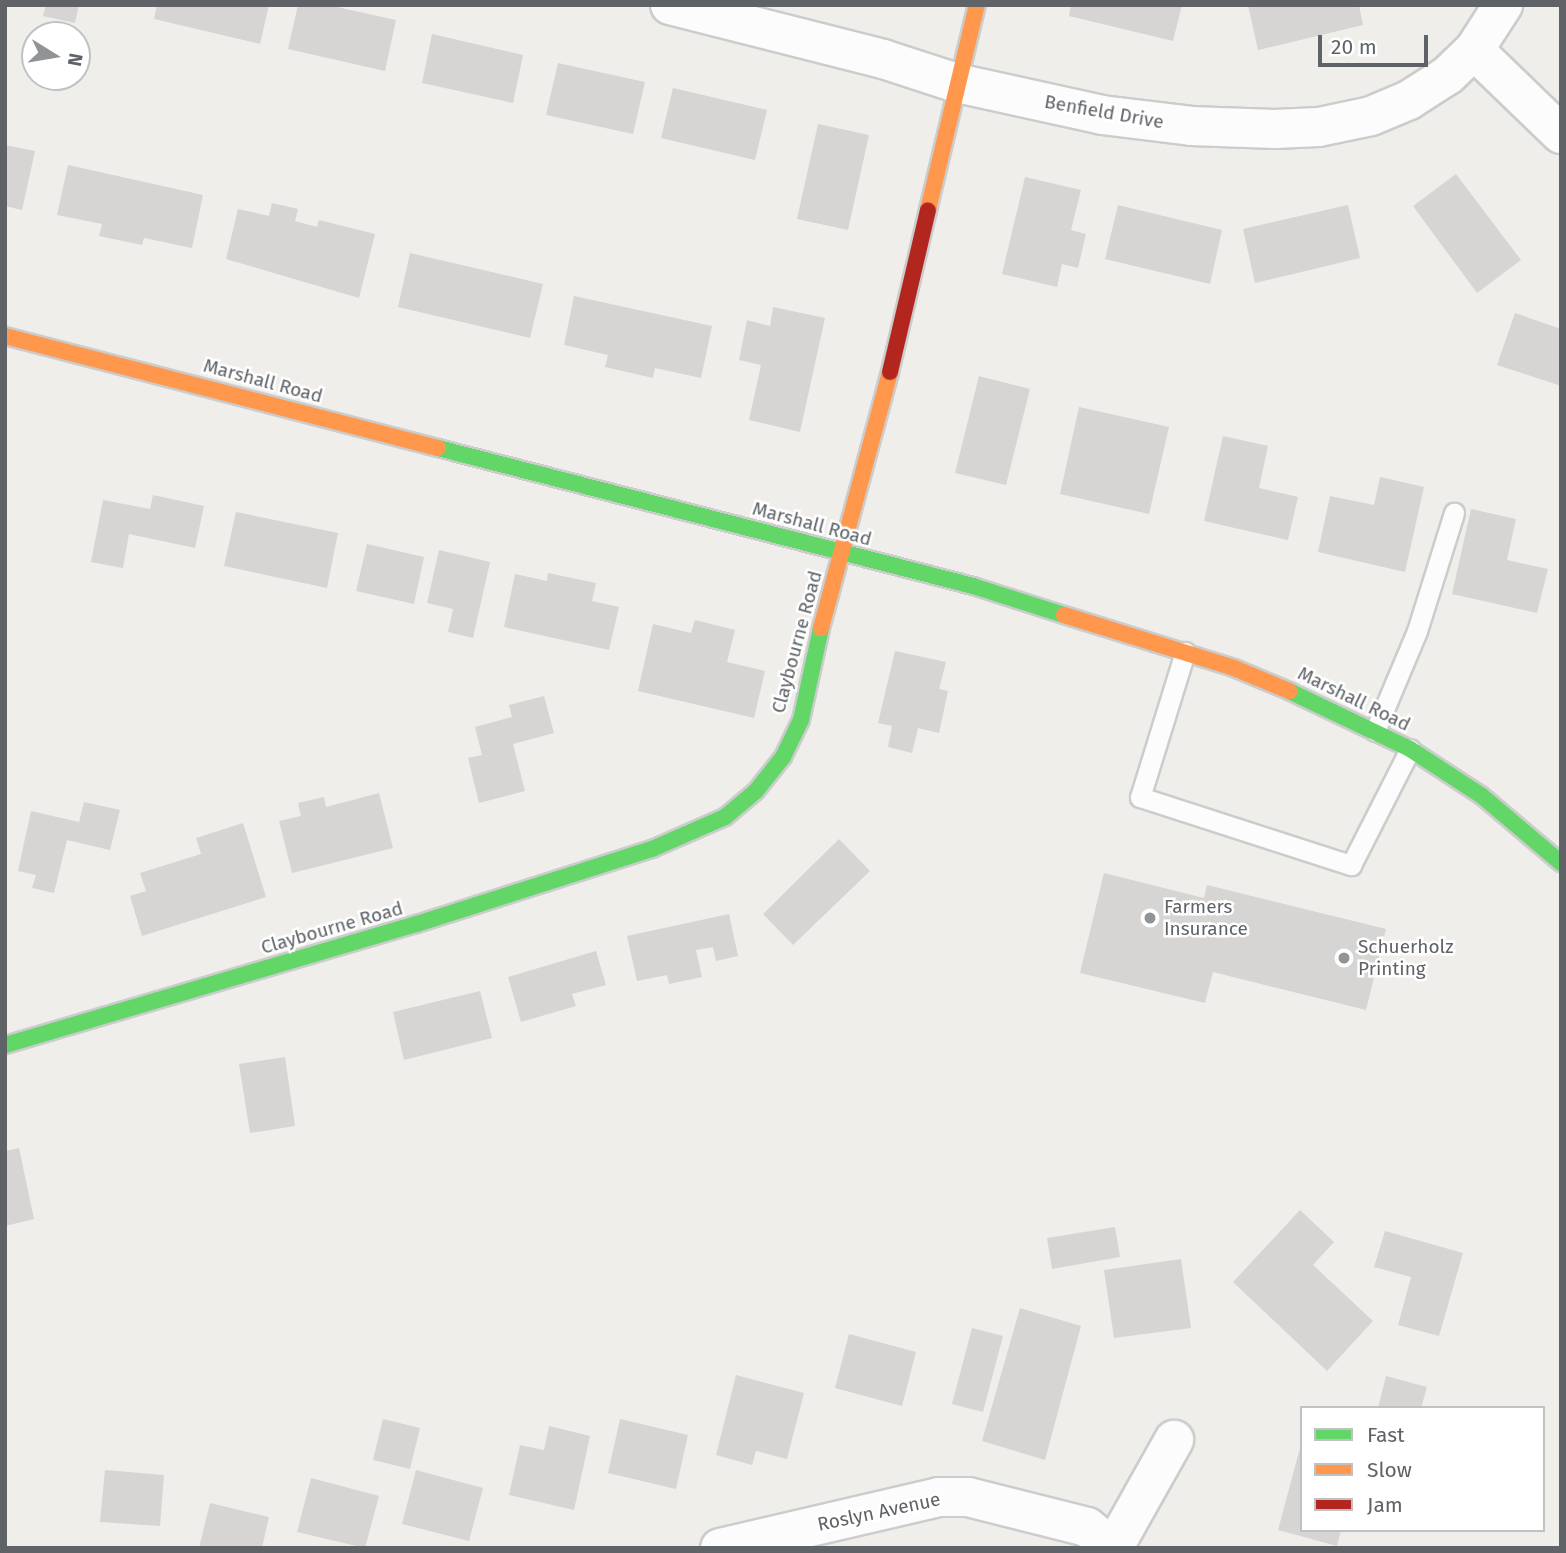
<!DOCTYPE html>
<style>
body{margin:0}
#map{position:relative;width:1566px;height:1553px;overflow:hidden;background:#efeeea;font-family:"Fira Sans",sans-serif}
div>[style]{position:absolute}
.building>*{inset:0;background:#d6d5d3}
.roads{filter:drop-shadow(2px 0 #cbcccc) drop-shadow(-2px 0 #cbcccc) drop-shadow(0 2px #cbcccc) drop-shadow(0 -2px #cbcccc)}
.lane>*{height:19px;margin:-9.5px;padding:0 9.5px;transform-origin:9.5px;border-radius:9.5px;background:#fdfcfc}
.street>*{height:38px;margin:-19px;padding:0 19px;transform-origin:19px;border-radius:19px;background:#fdfcfc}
.fast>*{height:16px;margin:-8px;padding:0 8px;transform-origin:8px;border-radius:8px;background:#63d668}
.slow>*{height:16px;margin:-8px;padding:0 8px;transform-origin:8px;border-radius:8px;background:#ff974d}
.jam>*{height:16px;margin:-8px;padding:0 8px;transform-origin:8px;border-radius:8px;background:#b3261e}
.dots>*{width:19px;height:19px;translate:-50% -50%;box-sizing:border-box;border:4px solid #fff;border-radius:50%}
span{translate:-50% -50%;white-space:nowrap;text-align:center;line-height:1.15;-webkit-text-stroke:5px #fff;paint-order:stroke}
.street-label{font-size:19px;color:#5f6368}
.poi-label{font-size:19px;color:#5f6368}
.left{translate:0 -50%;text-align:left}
.frame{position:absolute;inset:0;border:7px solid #5f6368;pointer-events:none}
.legend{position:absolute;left:1300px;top:1406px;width:245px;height:126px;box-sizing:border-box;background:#fff;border:2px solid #bfc1c3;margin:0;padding:9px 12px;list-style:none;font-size:21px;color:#5f6368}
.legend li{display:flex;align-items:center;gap:14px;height:35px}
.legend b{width:35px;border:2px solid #bfc1c3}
.north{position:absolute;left:21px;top:21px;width:70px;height:70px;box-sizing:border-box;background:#fff;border:2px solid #bfc1c3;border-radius:50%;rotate:101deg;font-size:19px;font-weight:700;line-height:28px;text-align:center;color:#5f6368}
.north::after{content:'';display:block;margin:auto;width:24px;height:32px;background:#919496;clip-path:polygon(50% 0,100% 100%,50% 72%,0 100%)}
.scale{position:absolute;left:1318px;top:35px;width:110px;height:32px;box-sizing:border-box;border:4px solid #5f6368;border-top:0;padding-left:9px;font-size:21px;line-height:24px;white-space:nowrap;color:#5f6368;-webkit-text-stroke:5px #fff;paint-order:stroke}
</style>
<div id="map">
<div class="building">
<i style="clip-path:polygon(46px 5px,79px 5px,75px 23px,43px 16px)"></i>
<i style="clip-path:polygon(157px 5px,269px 5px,260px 44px,154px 19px)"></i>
<i style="clip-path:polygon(298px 5px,328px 5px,396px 20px,385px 71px,288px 49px)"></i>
<i style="clip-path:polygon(1071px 5px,1182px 5px,1173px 41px,1069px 16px)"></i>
<i style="clip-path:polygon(1248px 5px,1359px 5px,1363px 25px,1258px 50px)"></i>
<i style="clip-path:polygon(432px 34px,523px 55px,513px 103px,422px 83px)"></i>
<i style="clip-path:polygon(558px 63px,645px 82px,633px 134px,546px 115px)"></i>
<i style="clip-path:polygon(673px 88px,767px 110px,755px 160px,661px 138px)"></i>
<i style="clip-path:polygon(818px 124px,869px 135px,848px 230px,797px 219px)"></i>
<i style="clip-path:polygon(5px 145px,35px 151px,22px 210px,5px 206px)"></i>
<i style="clip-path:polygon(68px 165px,203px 195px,192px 248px,144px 238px,142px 245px,99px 236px,102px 224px,57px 215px)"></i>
<i style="clip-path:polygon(1456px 174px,1521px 260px,1477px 293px,1413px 206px)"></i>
<i style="clip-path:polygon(1025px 177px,1081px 190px,1071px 230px,1086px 234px,1078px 268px,1062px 264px,1057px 287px,1002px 274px)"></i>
<i style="clip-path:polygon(272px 203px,298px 209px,295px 221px,317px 227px,319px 220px,375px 234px,359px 298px,226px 259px,238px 209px,269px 216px)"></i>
<i style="clip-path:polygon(1118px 205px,1222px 230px,1210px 284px,1105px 259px)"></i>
<i style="clip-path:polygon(1348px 205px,1360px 258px,1255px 283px,1243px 229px)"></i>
<i style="clip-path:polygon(410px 253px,543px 284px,530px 338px,398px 307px)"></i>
<i style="clip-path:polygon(574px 296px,712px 326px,701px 378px,655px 368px,653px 378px,605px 367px,608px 355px,564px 345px)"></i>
<i style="clip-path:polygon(773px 307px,825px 318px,800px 432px,749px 420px,761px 365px,739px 360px,747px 320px,770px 326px)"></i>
<i style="clip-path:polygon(1515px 313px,1561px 329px,1561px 386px,1497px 365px)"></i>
<i style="clip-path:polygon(979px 376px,1030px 389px,1006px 485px,955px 473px)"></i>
<i style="clip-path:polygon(1079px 407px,1169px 427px,1149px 514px,1060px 494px)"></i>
<i style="clip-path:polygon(1223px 436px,1268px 446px,1259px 488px,1298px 497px,1288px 540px,1204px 521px)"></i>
<i style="clip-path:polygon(1380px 477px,1424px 487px,1405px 572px,1318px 552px,1330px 496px,1374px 505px)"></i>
<i style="clip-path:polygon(153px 495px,204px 506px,195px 548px,129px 534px,123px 568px,91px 562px,103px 500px,150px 509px)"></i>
<i style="clip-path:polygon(1471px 509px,1516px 519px,1507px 560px,1548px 569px,1537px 613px,1452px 594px)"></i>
<i style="clip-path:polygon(236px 512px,338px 533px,327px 588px,224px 566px)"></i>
<i style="clip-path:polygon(367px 544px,424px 557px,414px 604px,356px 591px)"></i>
<i style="clip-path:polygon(439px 550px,490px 562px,473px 638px,448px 632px,453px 609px,427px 603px)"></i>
<i style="clip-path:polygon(548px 573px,596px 583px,592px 601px,619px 607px,609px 650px,504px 627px,515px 574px,547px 581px)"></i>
<i style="clip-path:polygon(695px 620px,735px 630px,727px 662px,765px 671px,754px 718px,638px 691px,653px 624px,691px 633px)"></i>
<i style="clip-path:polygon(895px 651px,946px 662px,939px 689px,948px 691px,939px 733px,918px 728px,912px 753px,888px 747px,892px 726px,878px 723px)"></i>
<i style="clip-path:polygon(544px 696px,554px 733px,513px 744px,525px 791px,479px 803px,468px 758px,482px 755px,475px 727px,512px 717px,509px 705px)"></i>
<i style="clip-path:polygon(379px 793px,393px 848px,292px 873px,279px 821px,301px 816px,298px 803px,324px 797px,326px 807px)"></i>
<i style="clip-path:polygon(84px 802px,120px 810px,110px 850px,67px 840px,54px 893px,32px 888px,36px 875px,18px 871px,31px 811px,79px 822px)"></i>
<i style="clip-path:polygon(243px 823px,266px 897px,142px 936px,130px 896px,146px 891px,140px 873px,201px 854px,196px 838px)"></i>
<i style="clip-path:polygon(839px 839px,870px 871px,793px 945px,763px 914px)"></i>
<i style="clip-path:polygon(1104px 873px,1204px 898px,1207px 885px,1386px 929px,1366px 1010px,1213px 972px,1205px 1003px,1080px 973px)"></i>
<i style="clip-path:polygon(729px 914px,738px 956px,716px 961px,713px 947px,696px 950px,702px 977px,669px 984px,667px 975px,637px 981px,627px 936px)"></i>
<i style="clip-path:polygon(596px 951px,606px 985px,572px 994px,576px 1006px,521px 1022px,508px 977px)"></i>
<i style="clip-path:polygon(480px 991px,492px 1038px,404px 1060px,393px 1012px)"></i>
<i style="clip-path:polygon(285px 1057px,295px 1126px,250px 1133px,239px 1064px)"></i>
<i style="clip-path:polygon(19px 1148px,34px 1219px,5px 1226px,5px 1151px)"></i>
<i style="clip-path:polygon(1300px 1210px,1334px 1242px,1313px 1265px,1373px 1321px,1327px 1371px,1233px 1282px)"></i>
<i style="clip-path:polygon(1115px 1227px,1120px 1257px,1052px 1269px,1047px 1238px)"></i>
<i style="clip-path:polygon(1385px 1231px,1463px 1253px,1439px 1336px,1398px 1325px,1411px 1277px,1374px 1267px)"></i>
<i style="clip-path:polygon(1181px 1259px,1191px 1328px,1114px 1338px,1104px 1270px)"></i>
<i style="clip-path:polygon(1020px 1308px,1081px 1326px,1045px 1460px,982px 1441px)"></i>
<i style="clip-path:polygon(972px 1328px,1003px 1336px,983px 1412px,952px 1404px)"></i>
<i style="clip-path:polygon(849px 1334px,916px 1352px,902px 1406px,835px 1388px)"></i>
<i style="clip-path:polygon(736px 1375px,804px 1393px,787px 1459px,756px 1451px,752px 1465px,716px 1455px)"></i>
<i style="clip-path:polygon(1386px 1376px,1427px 1387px,1421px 1408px,1378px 1408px)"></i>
<i style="clip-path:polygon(383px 1419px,420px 1428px,410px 1469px,373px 1460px)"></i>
<i style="clip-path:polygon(620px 1419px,688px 1435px,676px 1489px,608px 1473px)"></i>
<i style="clip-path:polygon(549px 1426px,590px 1436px,574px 1510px,509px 1495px,520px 1445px,544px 1450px)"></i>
<i style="clip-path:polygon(1301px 1444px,1302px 1530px,1341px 1530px,1337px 1546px,1278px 1530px)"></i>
<i style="clip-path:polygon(105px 1470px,164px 1475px,160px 1526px,100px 1522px)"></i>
<i style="clip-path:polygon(416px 1470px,483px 1488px,469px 1541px,402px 1524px)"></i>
<i style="clip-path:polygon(311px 1478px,379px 1496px,365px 1548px,297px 1532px)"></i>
<i style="clip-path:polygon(210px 1503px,269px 1517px,262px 1548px,199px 1548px)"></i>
</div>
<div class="roads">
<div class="lane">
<i style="left:1185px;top:652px;width:152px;rotate:107.2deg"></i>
<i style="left:1140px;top:797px;width:222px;rotate:17.9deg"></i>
<i style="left:1351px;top:865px;width:130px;rotate:-63deg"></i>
<i style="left:1375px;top:731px;width:108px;rotate:-67.2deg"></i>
<i style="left:1417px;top:631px;width:124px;rotate:-72.6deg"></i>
</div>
<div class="street">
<i style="left:670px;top:5px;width:220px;rotate:14.2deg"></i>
<i style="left:883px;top:59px;width:78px;rotate:18deg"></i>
<i style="left:957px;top:83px;width:148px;rotate:12.4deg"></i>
<i style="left:1102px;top:115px;width:90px;rotate:7deg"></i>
<i style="left:1191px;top:126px;width:84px;rotate:2deg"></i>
<i style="left:1275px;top:129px;width:44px;rotate:-2.6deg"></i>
<i style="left:1319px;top:127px;width:53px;rotate:-11.9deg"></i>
<i style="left:1371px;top:116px;width:41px;rotate:-22.8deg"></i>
<i style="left:1409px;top:100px;width:46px;rotate:-32.7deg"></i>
<i style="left:1448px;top:75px;width:36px;rotate:-44deg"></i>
<i style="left:1474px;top:50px;width:54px;rotate:-57.2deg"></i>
<i style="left:1474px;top:50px;width:121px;rotate:44deg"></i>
<i style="left:1114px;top:1547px;width:123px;rotate:-60.7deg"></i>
<i style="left:720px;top:1548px;width:225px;rotate:-13.1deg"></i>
<i style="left:939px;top:1497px;width:29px"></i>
<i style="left:968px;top:1497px;width:123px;rotate:14.1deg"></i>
<i style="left:1087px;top:1527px;width:34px;rotate:38deg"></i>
</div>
<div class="fast">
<i style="left:438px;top:448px;width:553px;rotate:14.46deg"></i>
<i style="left:973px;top:586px;width:96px;rotate:17.7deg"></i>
<i style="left:1289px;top:691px;width:134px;rotate:25.6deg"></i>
<i style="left:1410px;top:749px;width:86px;rotate:33.1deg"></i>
<i style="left:1482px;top:796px;width:104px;rotate:40.3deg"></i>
<i style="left:5px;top:1045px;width:429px;rotate:-16.4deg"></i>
<i style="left:417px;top:924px;width:247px;rotate:-17.7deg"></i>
<i style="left:652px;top:849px;width:80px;rotate:-23.7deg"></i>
<i style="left:725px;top:817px;width:40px;rotate:-40deg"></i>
<i style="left:756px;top:791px;width:43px;rotate:-51.5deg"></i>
<i style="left:783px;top:757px;width:41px;rotate:-64.1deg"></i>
<i style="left:801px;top:720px;width:94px;rotate:-77.7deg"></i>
</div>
<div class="slow">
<i style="left:928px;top:210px;width:211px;rotate:-76.6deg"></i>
<i style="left:5px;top:336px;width:447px;rotate:14.5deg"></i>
<i style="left:1064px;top:615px;width:178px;rotate:17.3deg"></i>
<i style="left:1234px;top:668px;width:60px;rotate:22.7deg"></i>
<i style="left:821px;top:628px;width:265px;rotate:-74.9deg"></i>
</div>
<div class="jam">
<i style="left:890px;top:372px;width:166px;rotate:-76.8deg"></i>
</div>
</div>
<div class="dots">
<i style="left:1150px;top:918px;background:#919496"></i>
<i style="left:1344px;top:958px;background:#919496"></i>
</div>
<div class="street-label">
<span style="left:1104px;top:112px;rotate:10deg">Benfield Drive</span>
<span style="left:263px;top:381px;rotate:15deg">Marshall Road</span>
<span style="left:812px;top:524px;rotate:15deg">Marshall Road</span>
<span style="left:797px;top:642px;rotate:-75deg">Claybourne Road</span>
<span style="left:1354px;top:699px;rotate:26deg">Marshall Road</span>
<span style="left:332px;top:928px;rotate:-16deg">Claybourne Road</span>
<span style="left:879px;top:1512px;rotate:-12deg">Roslyn Avenue</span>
</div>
<div class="poi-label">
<span class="left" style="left:1164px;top:918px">Farmers<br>Insurance</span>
<span class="left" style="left:1358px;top:958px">Schuerholz<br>Printing</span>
</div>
<div class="frame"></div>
<ul class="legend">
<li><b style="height:9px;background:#63d668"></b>Fast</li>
<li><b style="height:9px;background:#ff974d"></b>Slow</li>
<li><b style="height:9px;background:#b3261e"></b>Jam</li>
</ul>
<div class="north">N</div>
<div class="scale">20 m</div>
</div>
